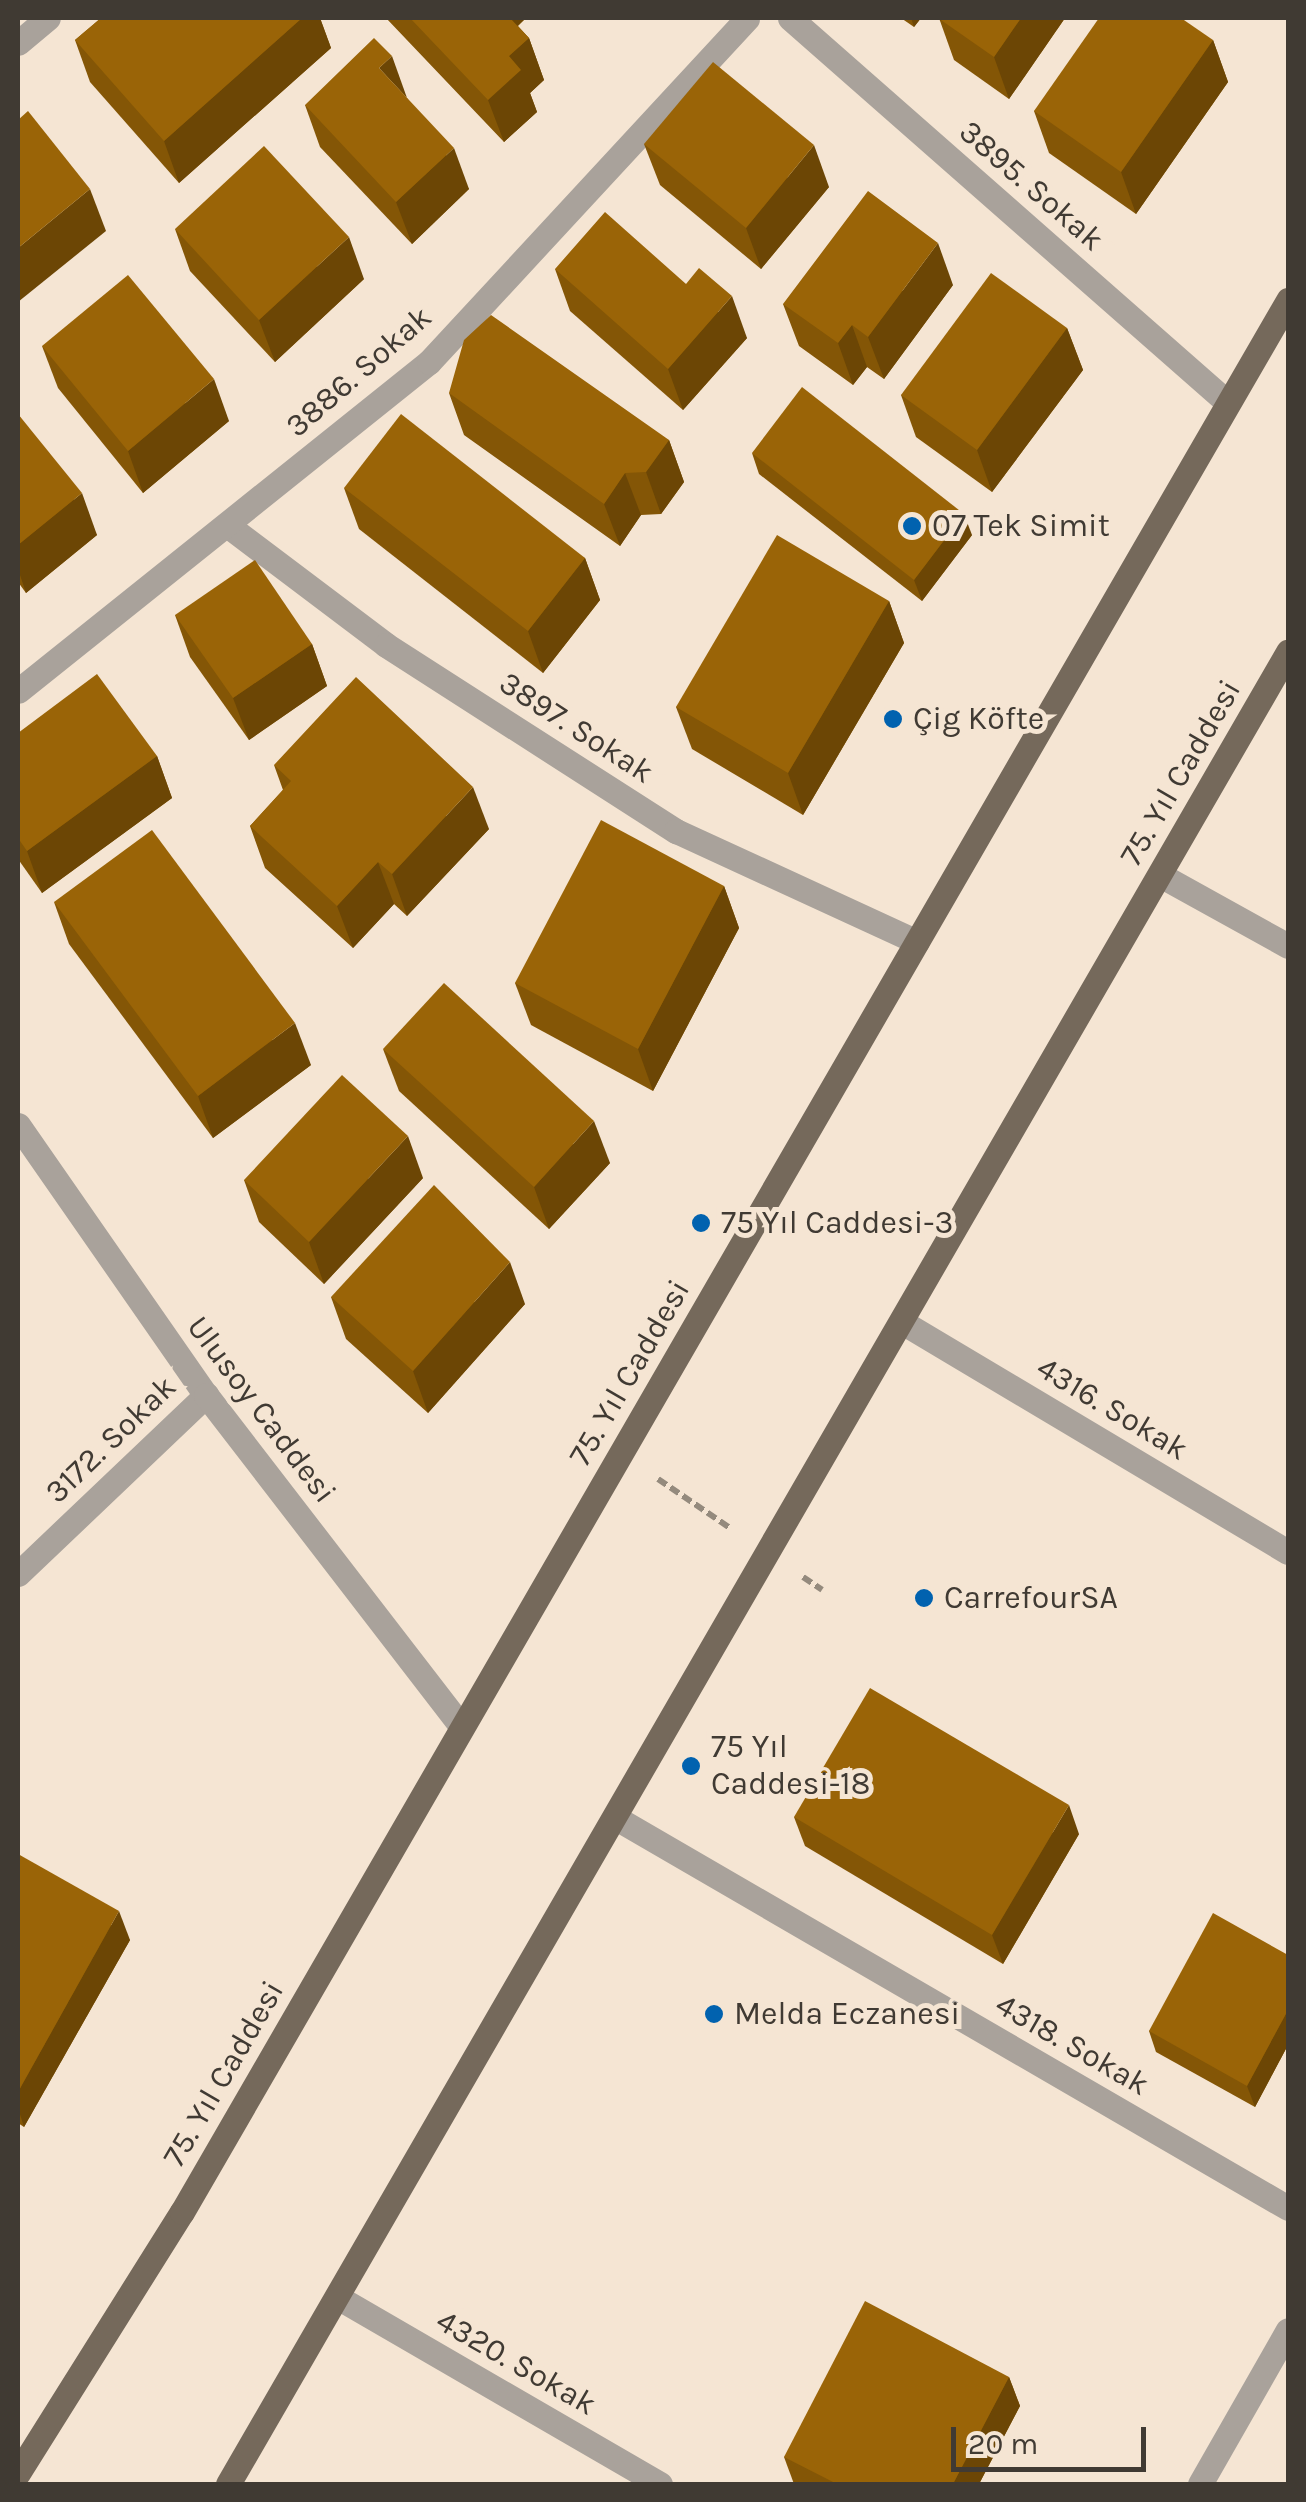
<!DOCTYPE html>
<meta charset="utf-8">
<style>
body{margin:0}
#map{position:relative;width:1306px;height:2502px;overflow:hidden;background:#f5e5d3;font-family:Karla,sans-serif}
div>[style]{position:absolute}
.path>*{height:6px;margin-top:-3px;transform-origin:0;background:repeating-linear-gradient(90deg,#948a7d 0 10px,transparent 0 15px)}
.minor>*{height:25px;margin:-12.5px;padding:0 12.5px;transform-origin:12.5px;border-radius:12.5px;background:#a9a29b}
.tertiary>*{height:25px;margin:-12.5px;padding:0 12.5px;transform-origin:12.5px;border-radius:12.5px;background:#a9a29b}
.primary>*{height:25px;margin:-12.5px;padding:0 12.5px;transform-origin:12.5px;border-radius:12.5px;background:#75695b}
.wall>*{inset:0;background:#845606}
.shaded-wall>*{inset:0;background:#6c4605}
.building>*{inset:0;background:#9a6407}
.dots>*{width:28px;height:28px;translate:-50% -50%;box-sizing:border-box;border:5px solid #f5e5d3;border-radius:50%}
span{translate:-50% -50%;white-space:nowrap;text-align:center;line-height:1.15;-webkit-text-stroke:10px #f5e5d3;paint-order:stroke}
.street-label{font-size:32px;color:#403a33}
.poi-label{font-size:32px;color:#403a33}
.left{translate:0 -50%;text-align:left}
.frame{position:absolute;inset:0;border:20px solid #403a33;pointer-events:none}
.scale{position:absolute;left:951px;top:2427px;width:195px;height:45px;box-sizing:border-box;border:5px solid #403a33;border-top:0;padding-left:12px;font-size:30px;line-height:35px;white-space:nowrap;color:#403a33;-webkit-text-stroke:8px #f5e5d3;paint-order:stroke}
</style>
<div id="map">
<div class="path">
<i style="left:658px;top:1479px;width:87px;rotate:34.2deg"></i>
<i style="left:803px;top:1577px;width:23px;rotate:34deg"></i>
</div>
<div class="minor">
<i style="left:790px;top:18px;width:583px;rotate:41.32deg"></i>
<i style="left:18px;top:43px;width:39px;rotate:-40deg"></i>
<i style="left:227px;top:525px;width:199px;rotate:37deg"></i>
<i style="left:386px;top:645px;width:345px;rotate:32.7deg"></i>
<i style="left:676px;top:831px;width:265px;rotate:24.7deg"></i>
<i style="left:18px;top:691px;width:526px;rotate:-38.68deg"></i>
<i style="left:429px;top:362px;width:468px;rotate:-47.2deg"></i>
<i style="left:1160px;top:875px;width:146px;rotate:29deg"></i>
<i style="left:902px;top:1322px;width:449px;rotate:30.8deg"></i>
<i style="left:18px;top:1574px;width:260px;rotate:-43.6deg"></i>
<i style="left:616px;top:1818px;width:777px;rotate:30.13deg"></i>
<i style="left:339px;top:2298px;width:371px;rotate:30.1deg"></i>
<i style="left:1200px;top:2484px;width:177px;rotate:-60.3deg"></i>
</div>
<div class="tertiary">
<i style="left:18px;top:1125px;width:329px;rotate:55.2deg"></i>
<i style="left:206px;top:1395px;width:419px;rotate:52.4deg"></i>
</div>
<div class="primary">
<i style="left:18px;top:2473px;width:308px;rotate:-57.9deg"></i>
<i style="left:182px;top:2212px;width:2209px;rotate:-59.95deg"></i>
<i style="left:228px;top:2484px;width:2117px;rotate:-59.95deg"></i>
</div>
<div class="wall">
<i style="clip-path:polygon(101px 18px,320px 18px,331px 48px,179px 183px,90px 82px,75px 40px)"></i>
<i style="clip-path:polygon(386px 18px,526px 18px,518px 26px,529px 38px,544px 80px,530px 93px,537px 112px,504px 142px)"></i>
<i style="clip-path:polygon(901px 18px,921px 18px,914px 27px)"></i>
<i style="clip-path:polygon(939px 18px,1065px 18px,1009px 99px,954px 60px)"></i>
<i style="clip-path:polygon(1213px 40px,1228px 82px,1136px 214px,1049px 153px,1034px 111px)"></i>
<i style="clip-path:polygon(407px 98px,469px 189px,412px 244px,320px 147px,305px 105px)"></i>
<i style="clip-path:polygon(644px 144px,829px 187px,761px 269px,660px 185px)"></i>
<i style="clip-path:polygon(175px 229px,364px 279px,275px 362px,190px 271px)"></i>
<i style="clip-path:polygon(555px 269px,686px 284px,747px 338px,683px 410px,570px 311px)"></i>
<i style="clip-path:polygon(953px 285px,884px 379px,867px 367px,853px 385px,799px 346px,783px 304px)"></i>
<i style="clip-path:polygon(1067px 328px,1083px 370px,992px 492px,916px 437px,901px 395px)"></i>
<i style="clip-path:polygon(42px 346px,229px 421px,143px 493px,58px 388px)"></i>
<i style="clip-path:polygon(449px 393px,669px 440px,684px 482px,661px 514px,641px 515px,620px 546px,464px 435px)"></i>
<i style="clip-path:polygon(18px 414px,97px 535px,26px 593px,18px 582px)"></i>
<i style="clip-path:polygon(752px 453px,972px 535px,922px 601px,759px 474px)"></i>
<i style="clip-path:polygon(344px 488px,585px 558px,600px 600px,543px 673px,359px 529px)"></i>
<i style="clip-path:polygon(889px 601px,904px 643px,803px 815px,692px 749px,676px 707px)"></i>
<i style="clip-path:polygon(175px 615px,312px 644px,327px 686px,249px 740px,190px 657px)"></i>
<i style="clip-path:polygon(18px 733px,157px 756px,172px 798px,42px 893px,18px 859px)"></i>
<i style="clip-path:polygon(274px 765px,489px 829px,407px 916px,394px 904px,353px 948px,265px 868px,250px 826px,283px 790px)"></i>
<i style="clip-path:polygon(724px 886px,739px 928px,653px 1091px,531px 1025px,515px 983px)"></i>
<i style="clip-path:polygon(54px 902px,311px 1065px,213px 1138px,69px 944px)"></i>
<i style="clip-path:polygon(383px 1049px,610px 1163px,549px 1229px,399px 1091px)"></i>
<i style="clip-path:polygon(423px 1178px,324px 1284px,259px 1222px,244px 1180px)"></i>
<i style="clip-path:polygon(331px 1297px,525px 1304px,428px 1413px,346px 1339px)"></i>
<i style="clip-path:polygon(794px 1817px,1079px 1834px,1003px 1964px,805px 1846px)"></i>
<i style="clip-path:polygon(18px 1854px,130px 1940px,24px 2127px,18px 2123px)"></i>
<i style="clip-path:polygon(1288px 1955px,1288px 2045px,1255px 2107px,1156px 2052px,1149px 2031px)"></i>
<i style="clip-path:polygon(1009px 2377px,1020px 2406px,979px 2484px,794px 2484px,784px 2457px)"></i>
</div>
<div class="shaded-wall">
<i style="clip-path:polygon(302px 18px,320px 18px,331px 48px,179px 183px,164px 141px)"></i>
<i style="clip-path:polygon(497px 18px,526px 18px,504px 38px)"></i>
<i style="clip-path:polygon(911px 18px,921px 18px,914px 27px)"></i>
<i style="clip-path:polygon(1021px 18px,1065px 18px,1009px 99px,994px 57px)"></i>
<i style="clip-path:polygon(529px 38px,544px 80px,530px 93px,537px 112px,504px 142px,488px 100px,509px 56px)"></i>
<i style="clip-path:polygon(1213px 40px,1228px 82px,1136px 214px,1121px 172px)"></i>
<i style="clip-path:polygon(392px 56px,407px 98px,379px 68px)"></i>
<i style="clip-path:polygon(814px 145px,829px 187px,761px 269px,746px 228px)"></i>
<i style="clip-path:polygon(454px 148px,469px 189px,412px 244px,396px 202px)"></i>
<i style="clip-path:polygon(90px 189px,106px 231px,18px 302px,18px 248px)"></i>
<i style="clip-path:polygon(349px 237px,364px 279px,275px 362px,259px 320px)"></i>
<i style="clip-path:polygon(938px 243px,953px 285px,884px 379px,868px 337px)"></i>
<i style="clip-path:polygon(732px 296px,747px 338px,683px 410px,668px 369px)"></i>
<i style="clip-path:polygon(852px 325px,867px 367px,853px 385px,838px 343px)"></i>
<i style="clip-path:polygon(1067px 328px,1083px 370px,992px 492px,977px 450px)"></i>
<i style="clip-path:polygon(214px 379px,229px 421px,143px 493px,128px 451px)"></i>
<i style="clip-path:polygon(669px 440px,684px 482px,661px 514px,646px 472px)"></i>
<i style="clip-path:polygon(625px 473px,641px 515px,620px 546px,604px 504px)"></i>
<i style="clip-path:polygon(82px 493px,97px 535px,26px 593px,18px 569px,18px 545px)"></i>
<i style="clip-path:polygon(964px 514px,972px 535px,922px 601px,914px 580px)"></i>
<i style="clip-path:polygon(585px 558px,600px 600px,543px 673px,528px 631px)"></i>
<i style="clip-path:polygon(889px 601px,904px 643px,803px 815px,788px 773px)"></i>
<i style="clip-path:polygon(312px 644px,327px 686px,249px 740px,233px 698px)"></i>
<i style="clip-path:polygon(157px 756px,172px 798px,42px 893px,27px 851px)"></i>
<i style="clip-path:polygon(473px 787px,489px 829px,407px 916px,392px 874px)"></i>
<i style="clip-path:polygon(378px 862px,394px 904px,353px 948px,337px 906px)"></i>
<i style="clip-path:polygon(724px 886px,739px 928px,653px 1091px,638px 1049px)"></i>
<i style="clip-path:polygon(295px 1023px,311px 1065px,213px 1138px,198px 1096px)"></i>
<i style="clip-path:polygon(594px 1121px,610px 1163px,549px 1229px,534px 1187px)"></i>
<i style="clip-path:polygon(408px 1136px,423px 1178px,324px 1284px,309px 1242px)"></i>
<i style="clip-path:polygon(510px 1262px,525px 1304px,428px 1413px,413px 1371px)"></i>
<i style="clip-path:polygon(1069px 1805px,1079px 1834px,1003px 1964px,992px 1935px)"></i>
<i style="clip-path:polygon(119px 1911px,130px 1940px,24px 2127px,18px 2108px,18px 2092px)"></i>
<i style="clip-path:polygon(1288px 2010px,1288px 2045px,1255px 2107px,1247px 2086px)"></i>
<i style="clip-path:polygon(1009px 2377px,1020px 2406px,979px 2484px,953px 2484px)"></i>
</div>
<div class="building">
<i style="clip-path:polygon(101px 18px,302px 18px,164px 141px,75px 40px)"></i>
<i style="clip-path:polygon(410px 18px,510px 18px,529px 38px,509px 56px,521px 70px,488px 100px)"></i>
<i style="clip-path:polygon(938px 18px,1021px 18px,994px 57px)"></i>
<i style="clip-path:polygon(1099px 18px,1181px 18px,1213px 40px,1121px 172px,1034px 111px)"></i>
<i style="clip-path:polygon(374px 38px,392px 56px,379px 68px,454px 148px,396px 202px,305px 105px)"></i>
<i style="clip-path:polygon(713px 62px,814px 145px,746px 228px,644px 144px)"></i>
<i style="clip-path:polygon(28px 111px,90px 189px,18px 248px,18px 120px)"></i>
<i style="clip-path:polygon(264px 146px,349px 237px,259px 320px,175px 229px)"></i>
<i style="clip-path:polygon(868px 191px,938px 243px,868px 337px,852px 325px,838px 343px,783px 304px)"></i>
<i style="clip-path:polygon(605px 212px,686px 284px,699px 268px,732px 296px,668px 369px,555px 269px)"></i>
<i style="clip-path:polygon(991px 273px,1067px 328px,977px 450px,901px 395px)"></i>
<i style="clip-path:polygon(128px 275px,214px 379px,128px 451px,42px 346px)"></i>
<i style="clip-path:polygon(491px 315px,669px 440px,646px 472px,625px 473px,604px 504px,449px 393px,464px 340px)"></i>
<i style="clip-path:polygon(802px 387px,964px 514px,914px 580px,752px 453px)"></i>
<i style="clip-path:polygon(18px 414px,82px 493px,18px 545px)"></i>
<i style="clip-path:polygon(401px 414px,585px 558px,528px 631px,344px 488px)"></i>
<i style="clip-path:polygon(777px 535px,889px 601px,788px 773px,676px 707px)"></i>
<i style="clip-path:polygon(255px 560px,312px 644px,233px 698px,175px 615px)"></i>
<i style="clip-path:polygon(97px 674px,157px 756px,27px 851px,18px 838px,18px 733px)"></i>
<i style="clip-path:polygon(356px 677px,473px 787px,392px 874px,378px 862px,337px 906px,250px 826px,291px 781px,274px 765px)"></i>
<i style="clip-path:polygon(601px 820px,724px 886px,638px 1049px,515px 983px)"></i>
<i style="clip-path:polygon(152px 830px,295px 1023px,198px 1096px,54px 902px)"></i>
<i style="clip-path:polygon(444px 983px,594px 1121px,534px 1187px,383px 1049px)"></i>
<i style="clip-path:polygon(342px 1075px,408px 1136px,309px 1242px,244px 1180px)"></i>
<i style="clip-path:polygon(434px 1185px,510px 1262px,413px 1371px,331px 1297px)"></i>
<i style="clip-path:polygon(870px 1688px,1069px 1805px,992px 1935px,794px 1817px)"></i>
<i style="clip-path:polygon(18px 1854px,119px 1911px,18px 2092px)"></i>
<i style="clip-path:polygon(1213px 1913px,1288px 1955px,1288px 2010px,1247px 2086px,1149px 2031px)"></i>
<i style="clip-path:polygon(865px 2301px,1009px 2377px,953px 2484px,837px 2484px,784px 2457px)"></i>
</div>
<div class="dots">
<i style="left:912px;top:526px;background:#0162af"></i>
<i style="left:893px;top:719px;background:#0162af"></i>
<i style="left:701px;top:1223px;background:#0162af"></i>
<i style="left:924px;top:1598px;background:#0162af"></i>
<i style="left:691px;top:1766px;background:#0162af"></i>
<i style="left:714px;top:2014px;background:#0162af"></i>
</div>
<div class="street-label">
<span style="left:1031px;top:186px;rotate:41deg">3895. Sokak</span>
<span style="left:359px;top:372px;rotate:-41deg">3886. Sokak</span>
<span style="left:576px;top:728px;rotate:33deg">3897. Sokak</span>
<span style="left:1181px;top:773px;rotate:-60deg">75. Yıl Caddesi</span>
<span style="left:630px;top:1373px;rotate:-60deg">75. Yıl Caddesi</span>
<span style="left:1112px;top:1409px;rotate:31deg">4316. Sokak</span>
<span style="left:261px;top:1410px;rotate:53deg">Ulusoy Caddesi</span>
<span style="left:111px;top:1440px;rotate:-44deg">3172. Sokak</span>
<span style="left:1072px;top:2045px;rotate:30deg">4318. Sokak</span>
<span style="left:224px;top:2074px;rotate:-60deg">75. Yıl Caddesi</span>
<span style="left:516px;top:2363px;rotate:30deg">4320. Sokak</span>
</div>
<div class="poi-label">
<span class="left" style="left:932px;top:526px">07 Tek Simit</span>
<span class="left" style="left:913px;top:719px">Çig Köfte</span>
<span class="left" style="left:721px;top:1223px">75 Yıl Caddesi-3</span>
<span class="left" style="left:944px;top:1598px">CarrefourSA</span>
<span class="left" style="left:711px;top:1766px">75 Yıl<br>Caddesi-18</span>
<span class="left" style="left:734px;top:2014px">Melda Eczanesi</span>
</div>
<div class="frame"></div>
<div class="scale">20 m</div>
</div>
